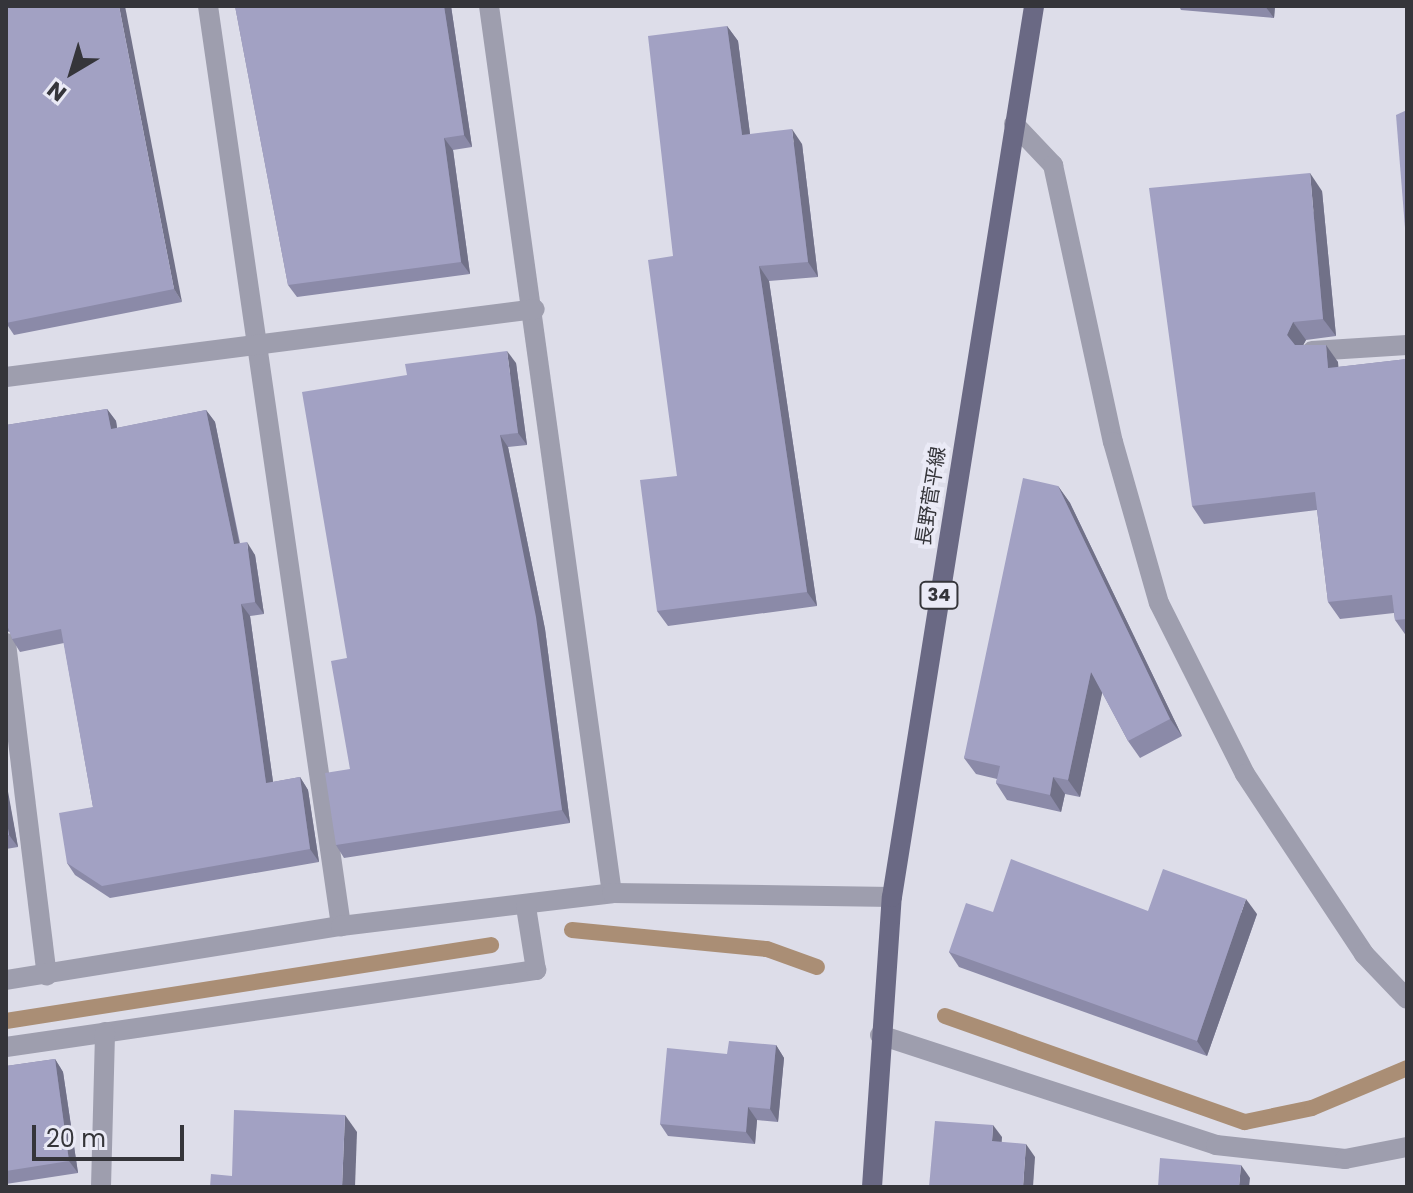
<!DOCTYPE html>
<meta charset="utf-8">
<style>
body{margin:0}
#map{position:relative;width:1413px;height:1193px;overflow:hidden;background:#dddde9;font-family:Poppins,"Noto Sans JP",sans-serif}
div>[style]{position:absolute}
.stream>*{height:16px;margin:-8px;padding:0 8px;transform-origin:8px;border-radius:8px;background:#aa8e75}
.minor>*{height:20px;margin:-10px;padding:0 10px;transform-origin:10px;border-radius:10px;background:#9e9eae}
.major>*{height:20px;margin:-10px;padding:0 10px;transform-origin:10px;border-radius:10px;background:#6a6984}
.wall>*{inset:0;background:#8b8aa8}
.shaded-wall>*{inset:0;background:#717188}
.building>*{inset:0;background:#a2a1c3}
span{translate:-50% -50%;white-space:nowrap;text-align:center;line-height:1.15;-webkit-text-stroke:8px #eaeaf6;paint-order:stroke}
.shield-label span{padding:2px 6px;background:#eaeaf6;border:2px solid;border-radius:6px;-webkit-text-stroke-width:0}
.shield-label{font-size:18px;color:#35353a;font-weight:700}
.street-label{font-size:20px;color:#35353a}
.frame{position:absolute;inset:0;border:8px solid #35353a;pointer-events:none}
.north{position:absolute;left:32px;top:32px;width:80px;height:80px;-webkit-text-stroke:6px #eaeaf6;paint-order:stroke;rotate:218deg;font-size:22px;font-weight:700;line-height:32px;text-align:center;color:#35353a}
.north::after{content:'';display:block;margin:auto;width:28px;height:36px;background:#35353a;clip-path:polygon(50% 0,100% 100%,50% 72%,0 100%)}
.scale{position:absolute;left:32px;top:1125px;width:152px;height:36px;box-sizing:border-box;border:4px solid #35353a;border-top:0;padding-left:10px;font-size:24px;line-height:28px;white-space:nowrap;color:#35353a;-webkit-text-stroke:6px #eaeaf6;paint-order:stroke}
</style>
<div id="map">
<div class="stream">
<i style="left:572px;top:930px;width:196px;rotate:5.6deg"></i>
<i style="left:767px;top:949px;width:53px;rotate:19.8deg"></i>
<i style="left:945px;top:1016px;width:318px;rotate:19.5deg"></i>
<i style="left:1245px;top:1122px;width:68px;rotate:-11.8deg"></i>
<i style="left:1312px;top:1108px;width:103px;rotate:-22.8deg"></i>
<i style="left:6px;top:1021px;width:491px;rotate:-8.9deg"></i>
</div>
<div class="minor">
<i style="left:208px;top:6px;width:930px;rotate:81.77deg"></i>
<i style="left:489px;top:6px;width:895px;rotate:82.11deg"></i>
<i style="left:1014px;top:124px;width:57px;rotate:46.4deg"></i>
<i style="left:1053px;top:165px;width:283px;rotate:77.8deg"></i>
<i style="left:1113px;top:442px;width:167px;rotate:74.1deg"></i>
<i style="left:1159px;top:603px;width:191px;rotate:63.3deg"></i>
<i style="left:1245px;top:774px;width:216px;rotate:56.5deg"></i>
<i style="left:1364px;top:954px;width:62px;rotate:46.3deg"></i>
<i style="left:1312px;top:351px;width:95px;rotate:-3.6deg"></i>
<i style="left:6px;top:377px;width:533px;rotate:-7.32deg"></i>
<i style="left:6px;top:643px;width:335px;rotate:83deg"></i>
<i style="left:6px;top:980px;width:339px;rotate:-9.2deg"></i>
<i style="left:341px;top:926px;width:273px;rotate:-6.9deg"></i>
<i style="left:612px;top:893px;width:280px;rotate:0.8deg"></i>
<i style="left:880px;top:1035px;width:354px;rotate:18.1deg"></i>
<i style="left:1216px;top:1145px;width:130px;rotate:6.2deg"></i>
<i style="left:1345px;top:1159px;width:63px;rotate:-11deg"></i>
<i style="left:6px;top:1047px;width:536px;rotate:-8.27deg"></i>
<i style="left:536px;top:970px;width:64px;rotate:-99deg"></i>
<i style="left:101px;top:1187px;width:155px;rotate:-88.5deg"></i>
</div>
<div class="major">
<i style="left:872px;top:1187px;width:291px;rotate:-86.1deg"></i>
<i style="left:892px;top:897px;width:902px;rotate:-80.94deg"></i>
</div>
<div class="wall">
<i style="clip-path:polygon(6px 6px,182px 302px,14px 335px,6px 323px)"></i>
<i style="clip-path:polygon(235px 6px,451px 6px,472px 147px,453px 150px,470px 274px,297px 297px,288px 285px)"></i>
<i style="clip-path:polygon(1179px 6px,1275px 6px,1274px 18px,1181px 10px)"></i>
<i style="clip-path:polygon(727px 26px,738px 41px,750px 134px,802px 144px,818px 277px,769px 281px,817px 606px,668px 626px,657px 611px,677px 476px,673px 256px)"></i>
<i style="clip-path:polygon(1322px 191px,1336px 336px,1306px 340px,1303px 345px,1338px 362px,1338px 367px,1407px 359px,1407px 637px,1395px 620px,1394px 613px,1340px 619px,1328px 602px,1317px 510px,1204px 524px,1192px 506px)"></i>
<i style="clip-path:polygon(516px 363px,527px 445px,508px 447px,545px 629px,570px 823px,344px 858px,336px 845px,350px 769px,347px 658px)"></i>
<i style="clip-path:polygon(107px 409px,116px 421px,117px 428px,206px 410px,215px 422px,240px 543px,255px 555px,264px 614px,250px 616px,273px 782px,300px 777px,308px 790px,319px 862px,110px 898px,75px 875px,67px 863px,93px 807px,64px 643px,20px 652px,12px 639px,10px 632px,6px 631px,6px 425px)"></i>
<i style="clip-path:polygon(1058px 486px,1070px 503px,1182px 736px,1140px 758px,1128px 741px,1102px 692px,1080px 797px,1065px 794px,1061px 812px,1007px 800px,996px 783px,997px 779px,976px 774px,964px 758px)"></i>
<i style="clip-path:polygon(6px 785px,18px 847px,6px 849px)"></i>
<i style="clip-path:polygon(1148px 911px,1257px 914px,1207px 1056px,959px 967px,949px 952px,993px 912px)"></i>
<i style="clip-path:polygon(776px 1045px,784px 1058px,778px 1122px,757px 1120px,755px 1144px,668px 1136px,660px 1124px,727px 1054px)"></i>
<i style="clip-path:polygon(55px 1059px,63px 1072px,78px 1173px,6px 1184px,6px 1066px)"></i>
</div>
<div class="shaded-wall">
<i style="clip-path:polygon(119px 6px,125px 6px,182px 302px,174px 289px)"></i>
<i style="clip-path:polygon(444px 6px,451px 6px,472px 147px,464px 135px)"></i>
<i style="clip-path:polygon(1265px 6px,1275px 6px,1274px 18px)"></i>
<i style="clip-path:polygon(727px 26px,738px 41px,752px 150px,742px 135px)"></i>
<i style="clip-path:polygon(792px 129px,802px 144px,818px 277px,808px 262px)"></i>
<i style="clip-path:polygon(444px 138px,453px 150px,470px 274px,461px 262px)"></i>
<i style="clip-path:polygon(1310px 173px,1322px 191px,1336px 336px,1323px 319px)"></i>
<i style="clip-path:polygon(759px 266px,769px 281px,817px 606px,807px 592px)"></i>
<i style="clip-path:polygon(1293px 322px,1306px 340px,1299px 353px,1287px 335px)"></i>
<i style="clip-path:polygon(1326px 345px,1338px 362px,1340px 385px,1328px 368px)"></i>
<i style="clip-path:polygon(507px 351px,516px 363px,527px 445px,518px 433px)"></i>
<i style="clip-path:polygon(107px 409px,116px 421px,119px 441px,111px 429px)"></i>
<i style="clip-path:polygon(206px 410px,215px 422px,242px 557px,234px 544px)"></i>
<i style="clip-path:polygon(500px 435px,508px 447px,545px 629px,570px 823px,562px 810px)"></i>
<i style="clip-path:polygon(1058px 486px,1070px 503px,1182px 736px,1170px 719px)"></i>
<i style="clip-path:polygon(247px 542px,255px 555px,264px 614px,255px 602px)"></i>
<i style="clip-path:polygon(241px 604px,250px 616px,275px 796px,266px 783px)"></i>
<i style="clip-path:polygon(1091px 672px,1103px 689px,1080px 797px,1068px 780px)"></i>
<i style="clip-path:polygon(300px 777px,308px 790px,319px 862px,310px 849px)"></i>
<i style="clip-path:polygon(1053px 777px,1065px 794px,1061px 812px,1050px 795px)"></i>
<i style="clip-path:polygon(6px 785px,7px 786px,18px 847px,9px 835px,6px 816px)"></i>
<i style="clip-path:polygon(1246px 899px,1257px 914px,1207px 1056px,1197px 1041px)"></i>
<i style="clip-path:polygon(776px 1045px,784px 1058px,778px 1122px,770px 1109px)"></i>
<i style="clip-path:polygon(55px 1059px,63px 1072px,78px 1173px,69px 1161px)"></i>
<i style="clip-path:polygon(748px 1107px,757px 1120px,755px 1144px,746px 1132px)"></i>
<i style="clip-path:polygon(345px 1115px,357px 1132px,355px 1187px,342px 1187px)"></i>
<i style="clip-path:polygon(993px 1125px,1002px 1137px,1001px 1154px,992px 1141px)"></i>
<i style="clip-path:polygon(1026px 1144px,1035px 1157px,1033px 1187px,1023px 1187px)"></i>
<i style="clip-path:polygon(1241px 1165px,1250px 1178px,1249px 1187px,1239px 1187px)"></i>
</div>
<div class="building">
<i style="clip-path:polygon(6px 6px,119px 6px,174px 289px,6px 323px)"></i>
<i style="clip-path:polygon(235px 6px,444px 6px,464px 135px,444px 138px,461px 262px,288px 285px)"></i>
<i style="clip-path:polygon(727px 26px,742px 135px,792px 129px,808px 262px,759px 266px,807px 592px,657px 611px,640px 480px,677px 476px,648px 260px,673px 256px,648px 36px)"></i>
<i style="clip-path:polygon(1407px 110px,1407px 253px,1396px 115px)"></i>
<i style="clip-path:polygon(1310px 173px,1323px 319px,1293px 322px,1287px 335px,1295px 345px,1326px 345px,1328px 368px,1407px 359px,1407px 619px,1395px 620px,1392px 595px,1328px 602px,1315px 492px,1192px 506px,1149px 188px)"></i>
<i style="clip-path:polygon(507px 351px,518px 433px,500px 435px,536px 617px,562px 810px,336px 845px,325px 773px,350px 769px,331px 661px,347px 658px,302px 392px,407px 375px,405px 364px)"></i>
<i style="clip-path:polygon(107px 409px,111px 429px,206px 410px,234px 544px,247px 542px,255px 602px,241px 604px,266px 783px,300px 777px,310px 849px,102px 886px,67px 863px,59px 813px,93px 807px,61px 629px,12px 639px,6px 622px,6px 425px)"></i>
<i style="clip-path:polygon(1023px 478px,1058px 486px,1170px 719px,1128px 741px,1091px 672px,1068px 780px,1053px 777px,1050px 795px,996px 783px,1000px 766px,964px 758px)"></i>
<i style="clip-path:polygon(6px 816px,9px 835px,6px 835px)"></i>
<i style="clip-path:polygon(1011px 859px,1148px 911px,1163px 869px,1246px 899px,1197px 1041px,949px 952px,966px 903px,993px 912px)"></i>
<i style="clip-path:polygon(729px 1041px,776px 1045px,770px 1109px,748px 1107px,746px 1132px,660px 1124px,667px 1048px,727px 1054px)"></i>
<i style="clip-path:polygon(55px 1059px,69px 1161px,6px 1171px,6px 1066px)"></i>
<i style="clip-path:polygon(234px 1110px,345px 1115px,342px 1187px,210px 1187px,211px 1174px,232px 1176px)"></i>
<i style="clip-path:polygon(935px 1121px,993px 1125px,992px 1141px,1026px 1144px,1023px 1187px,929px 1187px)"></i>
<i style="clip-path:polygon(1160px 1158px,1241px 1165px,1239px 1187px,1158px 1187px)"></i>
</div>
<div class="shield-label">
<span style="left:939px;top:595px">34</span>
</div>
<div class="street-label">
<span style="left:931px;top:496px;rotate:-81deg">長野菅平線</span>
</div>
<div class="frame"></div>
<div class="north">N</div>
<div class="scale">20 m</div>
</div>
